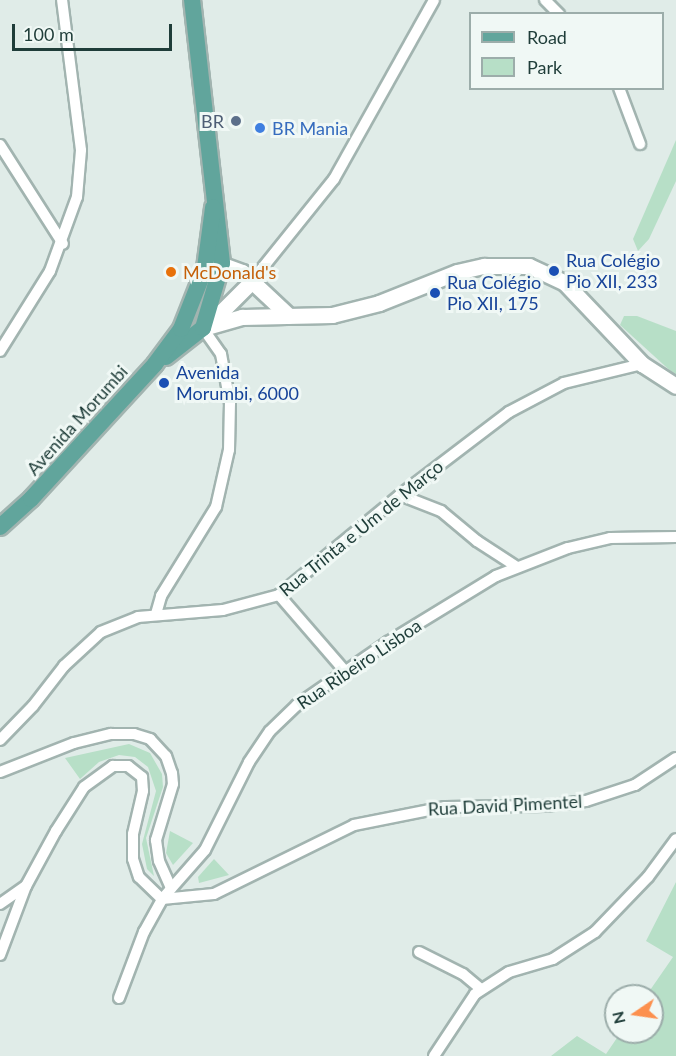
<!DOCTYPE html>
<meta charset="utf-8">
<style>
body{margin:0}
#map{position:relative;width:676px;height:1056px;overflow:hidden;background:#e0ece8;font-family:Lato,sans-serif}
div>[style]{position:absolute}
.green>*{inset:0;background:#b7dfc7}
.roads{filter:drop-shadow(2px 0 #a2b4b0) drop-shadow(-2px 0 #a2b4b0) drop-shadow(0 2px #a2b4b0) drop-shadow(0 -2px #a2b4b0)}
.street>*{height:10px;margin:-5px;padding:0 5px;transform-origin:5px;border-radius:5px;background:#fff}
.secondary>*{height:15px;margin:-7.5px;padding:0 7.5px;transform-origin:7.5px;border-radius:7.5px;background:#fff}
.primary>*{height:16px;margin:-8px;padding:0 8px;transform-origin:8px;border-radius:8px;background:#61a59c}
.dots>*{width:16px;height:16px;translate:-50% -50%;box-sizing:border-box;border:3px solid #f0f8f5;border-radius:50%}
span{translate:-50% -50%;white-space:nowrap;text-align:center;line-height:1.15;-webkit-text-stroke:6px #f0f8f5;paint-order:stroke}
.service-label{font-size:18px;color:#4e5e75}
.right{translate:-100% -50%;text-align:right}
.shop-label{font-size:18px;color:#366cbe}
.left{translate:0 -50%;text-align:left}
.transit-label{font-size:18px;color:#164399}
.food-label{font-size:18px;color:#c56008}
.street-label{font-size:18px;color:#1f3d39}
.legend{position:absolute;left:469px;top:12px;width:195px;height:78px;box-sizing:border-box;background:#f0f8f5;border:2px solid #9cadaa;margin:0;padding:8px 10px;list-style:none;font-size:18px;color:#1f3d39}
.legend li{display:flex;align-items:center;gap:12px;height:30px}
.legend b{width:30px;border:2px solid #9cadaa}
.north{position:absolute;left:604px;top:984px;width:60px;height:60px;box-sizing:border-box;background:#f0f8f5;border:2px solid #9cadaa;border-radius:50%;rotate:257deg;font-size:16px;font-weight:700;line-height:24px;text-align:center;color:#1f3d39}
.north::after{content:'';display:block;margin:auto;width:21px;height:27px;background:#fc904e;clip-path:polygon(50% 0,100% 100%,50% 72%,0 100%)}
.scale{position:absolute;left:12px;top:24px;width:160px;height:27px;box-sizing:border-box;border:3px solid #1f3d39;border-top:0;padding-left:8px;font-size:18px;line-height:21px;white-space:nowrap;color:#1f3d39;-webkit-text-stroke:4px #f0f8f5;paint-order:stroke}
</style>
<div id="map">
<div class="green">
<i style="clip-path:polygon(676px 140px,676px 181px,649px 239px,638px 251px,633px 239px)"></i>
<i style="clip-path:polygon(624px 316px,637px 316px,676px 331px,676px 376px,620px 325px)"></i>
<i style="clip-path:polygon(129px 744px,150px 753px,162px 774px,163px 787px,146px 838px,154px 876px,147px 869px,142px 844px,156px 791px,148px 767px,135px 757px,119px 755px,99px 762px,80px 779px,65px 758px)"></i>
<i style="clip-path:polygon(170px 831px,193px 843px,173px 865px,166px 853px)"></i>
<i style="clip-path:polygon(214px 859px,229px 875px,199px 883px,198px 877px)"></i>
<i style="clip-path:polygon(676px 882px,676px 1056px,551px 1056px,577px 1036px,606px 1054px,621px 1032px,652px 1032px,652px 996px,646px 996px,673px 957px,646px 941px)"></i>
</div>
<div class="roads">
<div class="street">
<i style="left:545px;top:0;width:20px;rotate:45deg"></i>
<i style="left:619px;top:88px;width:60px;rotate:69.4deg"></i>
<i style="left:0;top:145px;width:117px;rotate:57.5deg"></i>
<i style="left:252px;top:281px;width:131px;rotate:-51.2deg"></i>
<i style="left:334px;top:179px;width:205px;rotate:-60.8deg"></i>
<i style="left:0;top:351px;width:94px;rotate:-58deg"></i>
<i style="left:50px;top:271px;width:79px;rotate:-70deg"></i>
<i style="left:77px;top:197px;width:47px;rotate:-85.1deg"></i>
<i style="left:81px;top:150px;width:151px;rotate:-97.2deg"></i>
<i style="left:400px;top:495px;width:44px;rotate:21.3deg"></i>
<i style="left:441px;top:511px;width:47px;rotate:39.8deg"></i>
<i style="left:477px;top:541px;width:48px;rotate:33deg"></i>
<i style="left:279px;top:595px;width:99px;rotate:49.1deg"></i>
<i style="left:156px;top:614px;width:19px;rotate:-74deg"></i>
<i style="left:161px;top:596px;width:105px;rotate:-58.3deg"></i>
<i style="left:216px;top:507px;width:58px;rotate:-77.2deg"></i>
<i style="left:229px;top:450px;width:47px;rotate:-88.8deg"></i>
<i style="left:230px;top:403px;width:50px;rotate:-100.4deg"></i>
<i style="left:221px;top:354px;width:32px;rotate:-125deg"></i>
<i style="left:0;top:740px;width:47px;rotate:-45.9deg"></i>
<i style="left:33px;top:706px;width:51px;rotate:-52.2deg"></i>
<i style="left:64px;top:666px;width:50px;rotate:-42.6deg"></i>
<i style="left:101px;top:632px;width:40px;rotate:-22deg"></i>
<i style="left:138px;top:617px;width:85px;rotate:-4.7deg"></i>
<i style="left:223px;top:610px;width:58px;rotate:-15deg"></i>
<i style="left:279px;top:595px;width:157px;rotate:-39.6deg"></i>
<i style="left:400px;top:495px;width:137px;rotate:-37.3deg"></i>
<i style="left:509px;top:412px;width:62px;rotate:-27.8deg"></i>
<i style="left:564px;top:383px;width:80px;rotate:-13.7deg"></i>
<i style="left:0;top:772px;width:79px;rotate:-21.4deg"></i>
<i style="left:74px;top:743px;width:38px;rotate:-14deg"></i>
<i style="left:111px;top:734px;width:23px"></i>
<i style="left:134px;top:734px;width:17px;rotate:17deg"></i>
<i style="left:150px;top:739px;width:23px;rotate:47deg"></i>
<i style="left:166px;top:756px;width:18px;rotate:71deg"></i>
<i style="left:172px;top:773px;width:11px;rotate:85deg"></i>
<i style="left:173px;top:784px;width:59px;rotate:106.9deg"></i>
<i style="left:156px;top:840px;width:21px;rotate:82deg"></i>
<i style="left:159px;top:861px;width:30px;rotate:66deg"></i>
<i style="left:0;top:904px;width:32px;rotate:-35deg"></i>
<i style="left:419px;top:952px;width:49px;rotate:26.6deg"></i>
<i style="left:463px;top:974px;width:23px;rotate:40deg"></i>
<i style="left:0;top:955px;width:74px;rotate:-69.4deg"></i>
<i style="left:26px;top:886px;width:63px;rotate:-61.4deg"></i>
<i style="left:56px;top:831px;width:52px;rotate:-57.5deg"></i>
<i style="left:84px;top:787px;width:36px;rotate:-36deg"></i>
<i style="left:113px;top:766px;width:15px"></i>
<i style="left:128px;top:766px;width:18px;rotate:38deg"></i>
<i style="left:142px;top:777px;width:14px;rotate:86deg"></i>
<i style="left:143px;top:791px;width:44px;rotate:103.1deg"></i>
<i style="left:133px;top:834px;width:25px;rotate:90deg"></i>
<i style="left:133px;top:859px;width:19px;rotate:72deg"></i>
<i style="left:139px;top:877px;width:32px;rotate:44deg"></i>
<i style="left:162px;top:899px;width:52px;rotate:-5.5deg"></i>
<i style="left:214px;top:894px;width:156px;rotate:-26.2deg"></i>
<i style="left:354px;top:825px;width:93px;rotate:-11.2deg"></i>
<i style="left:445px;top:807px;width:100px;rotate:-0.6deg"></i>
<i style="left:545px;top:806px;width:41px;rotate:-7deg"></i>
<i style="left:586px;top:801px;width:52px;rotate:-18.1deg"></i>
<i style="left:635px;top:785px;width:49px;rotate:-33.4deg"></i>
<i style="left:119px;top:998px;width:71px;rotate:-69.3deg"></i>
<i style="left:144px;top:932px;width:38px;rotate:-61deg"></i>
<i style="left:162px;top:899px;width:65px;rotate:-48.7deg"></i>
<i style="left:205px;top:850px;width:98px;rotate:-63.4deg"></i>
<i style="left:249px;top:762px;width:37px;rotate:-56deg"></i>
<i style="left:270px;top:731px;width:37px;rotate:-44deg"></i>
<i style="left:297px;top:705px;width:111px;rotate:-34.7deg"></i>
<i style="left:388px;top:642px;width:127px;rotate:-31.4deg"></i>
<i style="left:496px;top:576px;width:77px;rotate:-21.3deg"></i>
<i style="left:568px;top:548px;width:43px;rotate:-13.4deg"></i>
<i style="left:610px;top:538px;width:66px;rotate:-0.9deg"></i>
<i style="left:434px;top:1056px;width:74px;rotate:-56.5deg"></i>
<i style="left:475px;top:994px;width:40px;rotate:-32.9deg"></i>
<i style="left:509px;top:972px;width:46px;rotate:-16.5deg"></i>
<i style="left:553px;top:959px;width:50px;rotate:-32.7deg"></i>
<i style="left:595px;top:932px;width:76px;rotate:-46.1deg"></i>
<i style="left:648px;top:877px;width:47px;rotate:-53.6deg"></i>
</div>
<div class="secondary">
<i style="left:212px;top:261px;width:32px;rotate:20deg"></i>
<i style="left:242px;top:272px;width:64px;rotate:43.1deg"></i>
<i style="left:212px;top:321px;width:57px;rotate:-45deg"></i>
<i style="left:203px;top:328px;width:41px;rotate:-15.8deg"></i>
<i style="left:242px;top:317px;width:90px;rotate:-1.3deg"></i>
<i style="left:332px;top:315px;width:49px;rotate:-14.3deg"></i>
<i style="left:379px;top:303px;width:84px;rotate:-21.7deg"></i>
<i style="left:457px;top:272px;width:28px;rotate:-13deg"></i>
<i style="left:484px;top:266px;width:45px"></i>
<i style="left:529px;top:266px;width:40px;rotate:25deg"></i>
<i style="left:565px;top:283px;width:112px;rotate:46.5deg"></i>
<i style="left:642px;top:364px;width:40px;rotate:32.9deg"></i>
</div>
<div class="primary">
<i style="left:166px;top:357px;width:47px;rotate:-38.1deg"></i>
<i style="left:203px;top:328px;width:68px;rotate:-73.7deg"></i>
<i style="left:222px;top:263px;width:265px;rotate:-96.5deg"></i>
<i style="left:0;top:527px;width:42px;rotate:-42.1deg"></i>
<i style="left:31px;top:499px;width:183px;rotate:-47.4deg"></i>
<i style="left:155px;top:364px;width:44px;rotate:-53.4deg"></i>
<i style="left:181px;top:329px;width:66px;rotate:-68.5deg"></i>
<i style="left:205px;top:268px;width:61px;rotate:-82.4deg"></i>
</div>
</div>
<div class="dots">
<i style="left:236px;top:121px;background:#5c6f8a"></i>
<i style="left:260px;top:128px;background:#3f7fe0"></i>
<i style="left:554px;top:271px;background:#1a4fb4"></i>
<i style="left:171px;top:272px;background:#e8710a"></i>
<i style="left:435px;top:293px;background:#1a4fb4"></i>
<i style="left:164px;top:383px;background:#1a4fb4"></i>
</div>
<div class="service-label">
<span class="right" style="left:224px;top:121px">BR</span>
</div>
<div class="shop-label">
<span class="left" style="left:272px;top:128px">BR Mania</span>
</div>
<div class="transit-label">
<span class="left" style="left:566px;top:271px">Rua Colégio<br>Pio XII, 233</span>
<span class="left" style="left:447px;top:293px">Rua Colégio<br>Pio XII, 175</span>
<span class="left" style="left:176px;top:383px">Avenida<br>Morumbi, 6000</span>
</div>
<div class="food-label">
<span class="left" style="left:183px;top:272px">McDonald's</span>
</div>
<div class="street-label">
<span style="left:77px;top:420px;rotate:-48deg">Avenida Morumbi</span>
<span style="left:361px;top:528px;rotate:-39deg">Rua Trinta e Um de Março</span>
<span style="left:359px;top:664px;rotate:-34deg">Rua Ribeiro Lisboa</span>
<span style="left:505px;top:805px;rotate:-3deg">Rua David Pimentel</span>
</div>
<ul class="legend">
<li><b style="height:8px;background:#61a59c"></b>Road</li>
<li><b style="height:16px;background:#b7dfc7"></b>Park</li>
</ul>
<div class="north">N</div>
<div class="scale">100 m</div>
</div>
